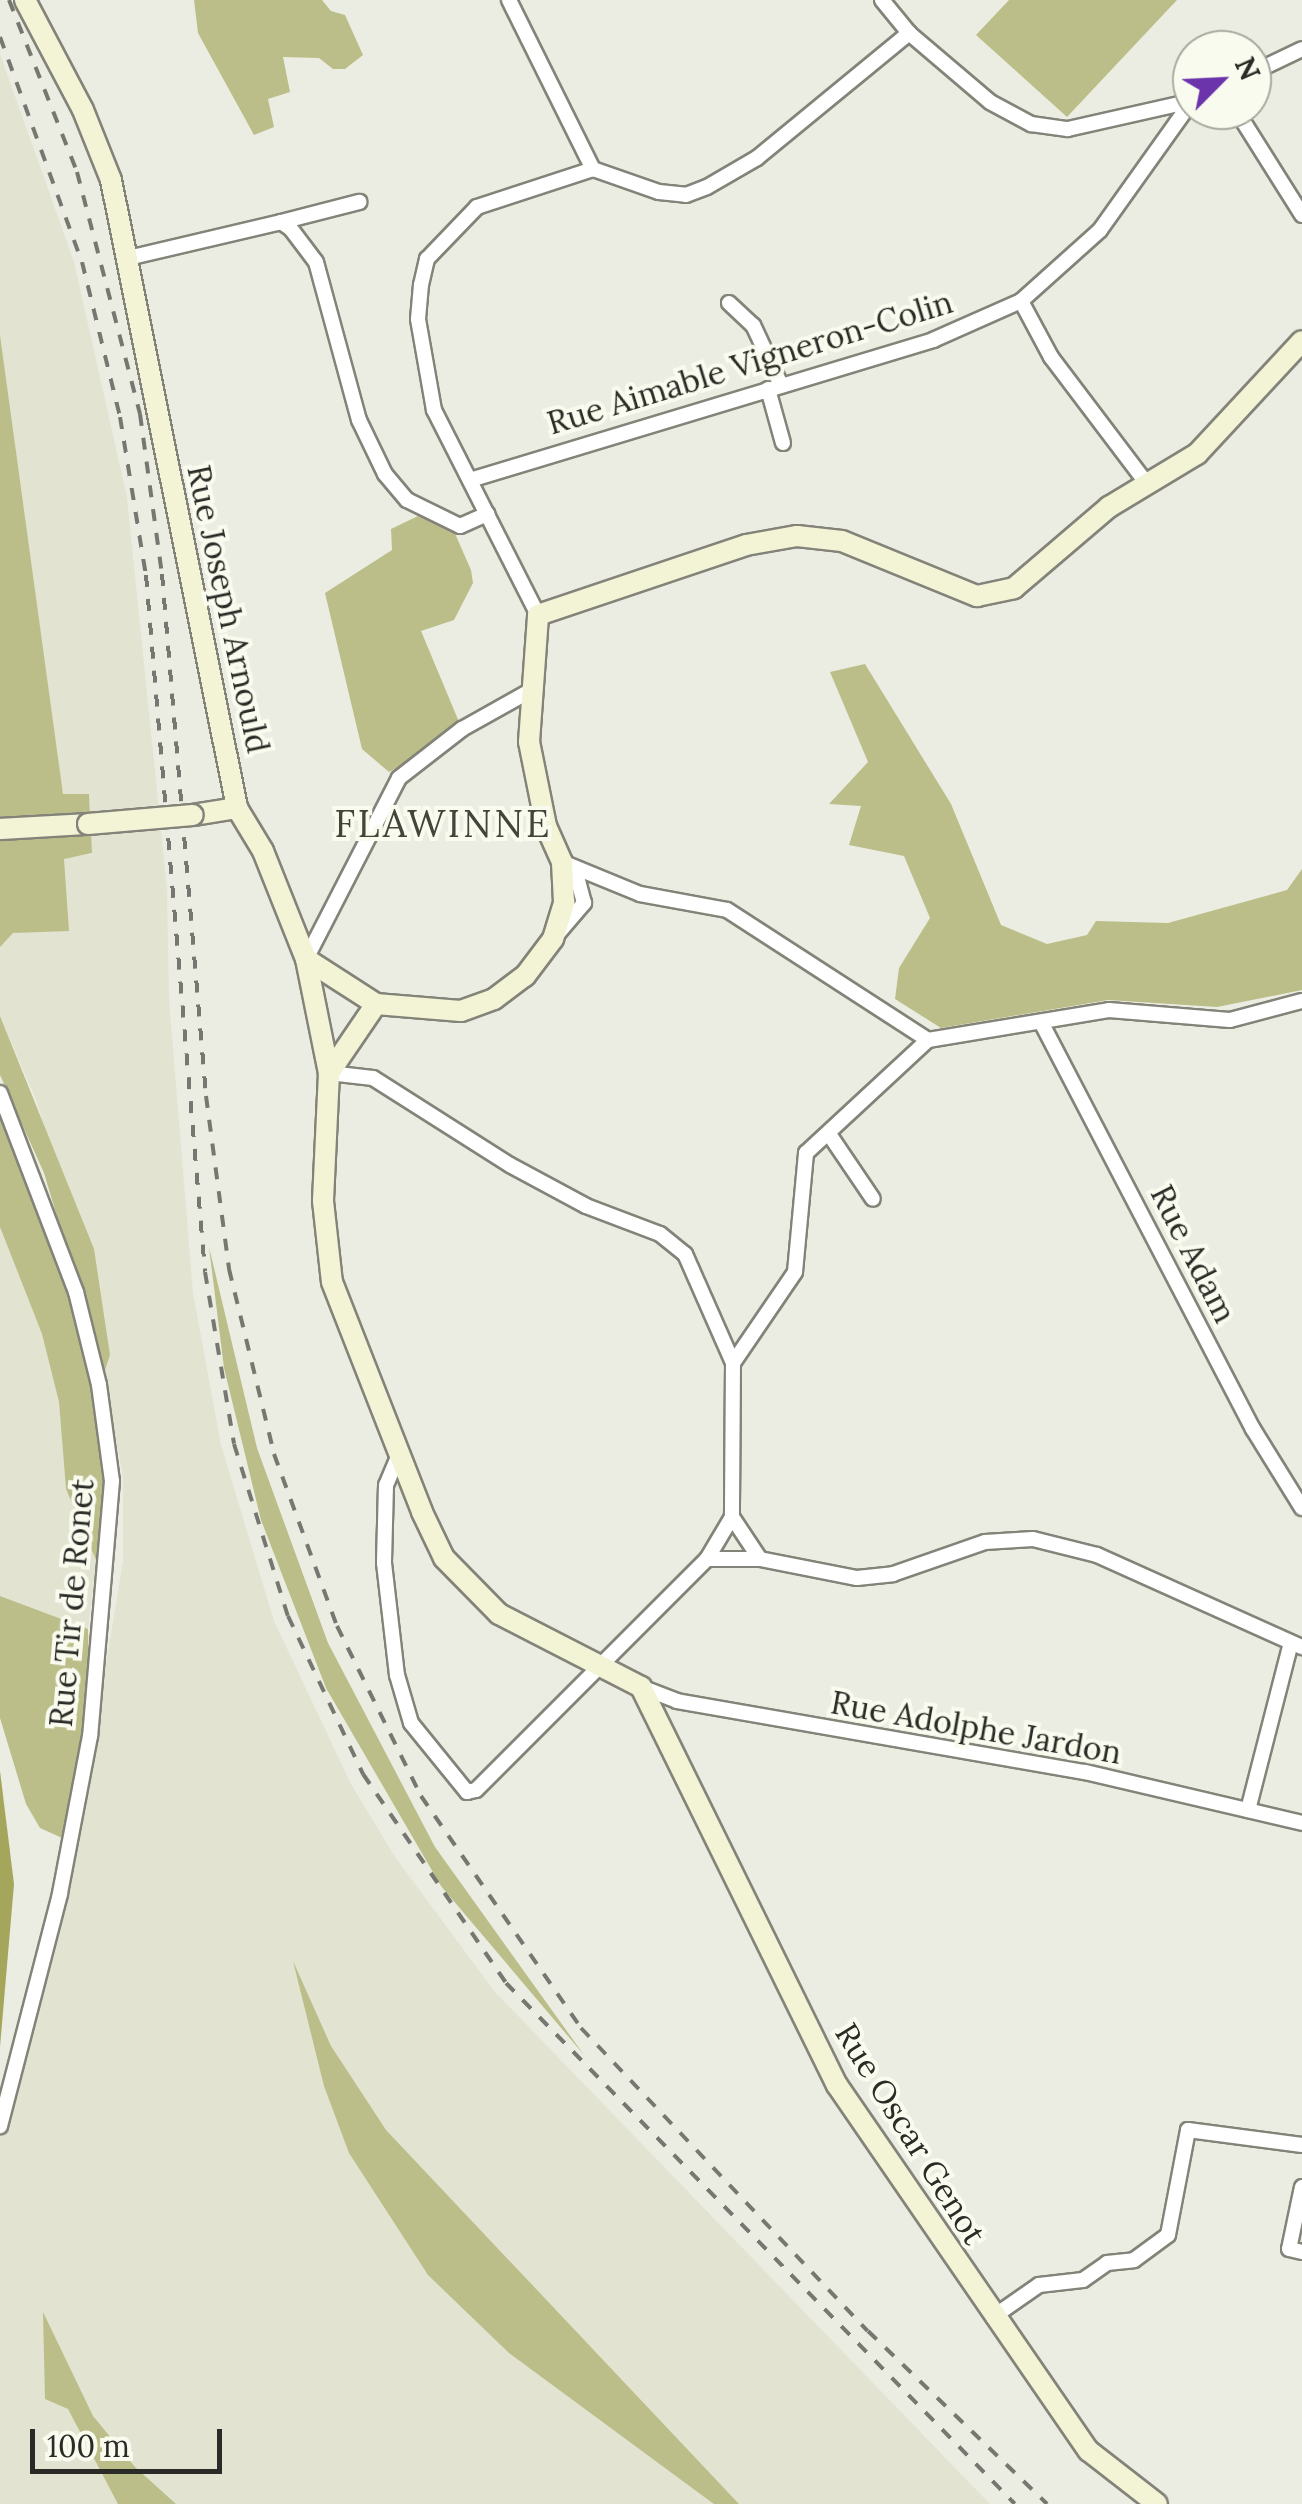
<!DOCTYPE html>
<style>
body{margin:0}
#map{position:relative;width:1302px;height:2504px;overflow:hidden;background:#ecede2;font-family:Lora,serif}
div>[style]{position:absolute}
.built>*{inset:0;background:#e2e3d0}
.green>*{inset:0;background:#bbbe89}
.water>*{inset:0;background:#a4a75b}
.roads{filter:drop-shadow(2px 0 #838379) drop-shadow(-2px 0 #838379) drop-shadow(0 2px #838379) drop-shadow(0 -2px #838379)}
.street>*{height:14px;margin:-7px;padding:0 7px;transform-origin:7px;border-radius:7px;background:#fff}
.secondary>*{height:20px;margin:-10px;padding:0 10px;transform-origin:10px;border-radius:10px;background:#f3f4d6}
.rail>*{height:4px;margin-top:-2px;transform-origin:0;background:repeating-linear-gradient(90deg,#767770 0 12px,transparent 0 24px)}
.bridges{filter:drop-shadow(2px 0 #838379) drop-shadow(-2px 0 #838379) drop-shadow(0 2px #838379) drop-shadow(0 -2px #838379)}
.secondary-bridge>*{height:20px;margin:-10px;padding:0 10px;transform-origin:10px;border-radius:10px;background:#f3f4d6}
span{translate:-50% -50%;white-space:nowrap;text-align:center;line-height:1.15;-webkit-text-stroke:8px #fafbef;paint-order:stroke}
.street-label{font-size:32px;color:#2a2b26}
.quarter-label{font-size:38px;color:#43443a;letter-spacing:2.5px}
.north{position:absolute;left:1172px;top:30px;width:100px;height:100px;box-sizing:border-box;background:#fafbef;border:2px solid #a7a89f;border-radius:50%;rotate:66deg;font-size:28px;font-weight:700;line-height:40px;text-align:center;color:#2a2b26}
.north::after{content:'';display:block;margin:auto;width:35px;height:45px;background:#6b34ab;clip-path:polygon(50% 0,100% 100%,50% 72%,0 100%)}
.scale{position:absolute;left:30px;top:2429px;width:192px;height:45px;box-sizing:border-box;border:5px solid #2a2b26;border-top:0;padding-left:12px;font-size:30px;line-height:35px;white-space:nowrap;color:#2a2b26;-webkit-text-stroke:8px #fafbef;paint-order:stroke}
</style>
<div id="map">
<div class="built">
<i style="clip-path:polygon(0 54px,74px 262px,127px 497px,167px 889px,169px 1000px,193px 1293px,221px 1445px,274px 1621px,351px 1784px,395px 1857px,495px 1992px,990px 2504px,0 2504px,0 2136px,77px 1841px,123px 1561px,123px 1477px,104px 1373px,110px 1355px,37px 1102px,0 1016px,0 947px,64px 858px,92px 854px,89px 794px,63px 795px,0 335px)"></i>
<i style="clip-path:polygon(0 1227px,42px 1334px,59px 1402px,66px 1489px,96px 1560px,88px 1629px,0 1596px)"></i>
</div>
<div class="green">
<i style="clip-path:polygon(194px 0,322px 0,331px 11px,345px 15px,363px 55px,345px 69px,333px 69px,319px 58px,283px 57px,290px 92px,268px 99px,274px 127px,254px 135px,198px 33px)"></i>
<i style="clip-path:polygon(1009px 0,1177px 0,1067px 117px,976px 35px)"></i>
<i style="clip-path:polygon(0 335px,63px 794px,89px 794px,90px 816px,0 822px)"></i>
<i style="clip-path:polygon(418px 516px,453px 529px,471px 570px,473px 583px,454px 620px,421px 631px,462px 729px,389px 772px,362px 749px,325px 593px,392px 550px,391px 529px)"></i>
<i style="clip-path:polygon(865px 664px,951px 804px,1001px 925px,1047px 944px,1087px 935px,1096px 921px,1168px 923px,1287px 890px,1302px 869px,1302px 990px,1217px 1007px,1108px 1000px,941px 1028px,895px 999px,899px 968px,930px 918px,904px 856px,849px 845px,861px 806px,829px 804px,868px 762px,830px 672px)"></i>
<i style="clip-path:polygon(91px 831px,92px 853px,64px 859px,69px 931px,13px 933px,0 947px,0 837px)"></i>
<i style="clip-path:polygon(0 1016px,94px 1249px,110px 1355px,104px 1373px,44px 1173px,0 1075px)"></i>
<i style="clip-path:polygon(0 1093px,54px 1223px,99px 1385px,110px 1548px,96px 1560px,66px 1489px,59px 1402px,42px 1334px,0 1227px)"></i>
<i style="clip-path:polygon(209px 1247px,257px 1448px,328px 1643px,435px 1847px,584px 2055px,441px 1886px,326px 1688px,261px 1520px,224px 1368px)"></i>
<i style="clip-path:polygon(0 1596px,88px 1629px,90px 1736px,71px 1842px,40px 1828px,26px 1804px,0 1718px)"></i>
<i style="clip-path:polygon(293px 1961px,331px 2046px,386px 2130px,739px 2504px,714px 2504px,703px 2496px,509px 2353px,428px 2275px,349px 2153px,324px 2086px)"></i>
<i style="clip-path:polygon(43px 2312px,93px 2416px,135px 2467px,176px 2504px,118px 2504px,68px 2409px,45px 2399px)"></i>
</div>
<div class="water">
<i style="clip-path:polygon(0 1771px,14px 1884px,0 2047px)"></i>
</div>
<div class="roads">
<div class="street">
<i style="left:509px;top:0;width:189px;rotate:63.6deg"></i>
<i style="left:882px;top:0;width:43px;rotate:50.7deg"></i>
<i style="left:909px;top:33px;width:106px;rotate:40.4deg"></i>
<i style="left:990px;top:102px;width:47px;rotate:28.2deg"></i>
<i style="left:1031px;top:124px;width:37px;rotate:8deg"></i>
<i style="left:1068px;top:129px;width:127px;rotate:-12.7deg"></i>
<i style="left:1252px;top:73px;width:55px;rotate:-25.6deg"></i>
<i style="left:1236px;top:110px;width:124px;rotate:57.8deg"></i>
<i style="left:593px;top:169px;width:70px;rotate:19.2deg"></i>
<i style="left:659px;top:192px;width:27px;rotate:6deg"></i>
<i style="left:686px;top:195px;width:22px;rotate:-21deg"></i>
<i style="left:707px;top:187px;width:58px;rotate:-30.1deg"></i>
<i style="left:757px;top:158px;width:197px;rotate:-39.4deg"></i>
<i style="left:281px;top:222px;width:81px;rotate:-14.4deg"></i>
<i style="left:128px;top:258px;width:157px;rotate:-13.2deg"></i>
<i style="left:281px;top:222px;width:12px;rotate:35deg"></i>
<i style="left:291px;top:229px;width:41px;rotate:52.9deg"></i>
<i style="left:316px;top:262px;width:164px;rotate:74.8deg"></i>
<i style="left:359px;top:420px;width:60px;rotate:64.3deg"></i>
<i style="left:385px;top:474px;width:34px;rotate:50deg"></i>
<i style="left:407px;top:500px;width:59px;rotate:26.1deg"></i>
<i style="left:460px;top:526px;width:30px;rotate:-24deg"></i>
<i style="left:1021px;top:301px;width:64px;rotate:61.8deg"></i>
<i style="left:1051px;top:357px;width:159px;rotate:52.9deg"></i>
<i style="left:729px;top:303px;width:33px;rotate:43deg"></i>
<i style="left:753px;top:325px;width:66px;rotate:65deg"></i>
<i style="left:768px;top:389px;width:56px;rotate:74.5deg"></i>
<i style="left:470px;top:480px;width:484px;rotate:-16.8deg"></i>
<i style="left:933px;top:340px;width:96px;rotate:-23.9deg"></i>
<i style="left:1021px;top:301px;width:106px;rotate:-41.9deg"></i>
<i style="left:1100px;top:230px;width:158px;rotate:-54.5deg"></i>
<i style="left:538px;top:615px;width:230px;rotate:-116.9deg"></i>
<i style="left:434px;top:410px;width:92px;rotate:-100deg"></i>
<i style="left:418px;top:319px;width:34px;rotate:-85deg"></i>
<i style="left:421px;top:285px;width:27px;rotate:-77deg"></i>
<i style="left:427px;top:259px;width:72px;rotate:-46.1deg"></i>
<i style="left:477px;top:207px;width:122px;rotate:-18.1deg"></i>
<i style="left:562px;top:862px;width:84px;rotate:22.3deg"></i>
<i style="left:640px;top:894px;width:88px;rotate:10.4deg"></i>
<i style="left:727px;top:910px;width:239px;rotate:32.9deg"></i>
<i style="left:555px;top:937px;width:45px;rotate:-49.5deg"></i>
<i style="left:584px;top:903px;width:27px;rotate:-105deg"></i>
<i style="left:577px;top:877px;width:16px;rotate:-135deg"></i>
<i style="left:306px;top:959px;width:203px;rotate:-62.8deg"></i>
<i style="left:399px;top:778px;width:80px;rotate:-37.9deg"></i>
<i style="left:462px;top:729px;width:76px;rotate:-29.3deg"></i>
<i style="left:1041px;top:1022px;width:459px;rotate:62.5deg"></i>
<i style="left:1253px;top:1429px;width:93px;rotate:58.2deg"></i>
<i style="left:928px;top:1040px;width:183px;rotate:-9.4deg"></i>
<i style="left:1109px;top:1010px;width:121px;rotate:4.7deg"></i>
<i style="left:1230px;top:1020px;width:74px;rotate:-14.8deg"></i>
<i style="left:329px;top:1073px;width:44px;rotate:6.5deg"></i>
<i style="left:373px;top:1078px;width:162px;rotate:32.4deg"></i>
<i style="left:510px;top:1165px;width:86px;rotate:28.3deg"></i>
<i style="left:586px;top:1206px;width:79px;rotate:20.7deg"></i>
<i style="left:660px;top:1234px;width:32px;rotate:39deg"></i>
<i style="left:685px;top:1254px;width:119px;rotate:66.2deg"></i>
<i style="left:733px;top:1363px;width:154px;rotate:90.4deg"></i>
<i style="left:732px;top:1517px;width:50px;rotate:56.3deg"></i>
<i style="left:0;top:1093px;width:213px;rotate:69.1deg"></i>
<i style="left:76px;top:1292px;width:96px;rotate:76.1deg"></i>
<i style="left:99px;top:1385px;width:97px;rotate:82.3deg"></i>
<i style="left:112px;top:1481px;width:256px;rotate:94.9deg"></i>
<i style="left:90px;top:1736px;width:161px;rotate:100.8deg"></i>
<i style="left:60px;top:1894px;width:240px;rotate:104.5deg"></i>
<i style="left:829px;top:1134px;width:78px;rotate:55.9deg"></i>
<i style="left:733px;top:1363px;width:110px;rotate:-55.7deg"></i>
<i style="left:795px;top:1272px;width:120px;rotate:-84.7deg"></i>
<i style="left:806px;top:1153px;width:166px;rotate:-42.8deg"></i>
<i style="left:398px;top:1457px;width:30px;rotate:113deg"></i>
<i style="left:386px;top:1485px;width:78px;rotate:91.5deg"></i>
<i style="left:384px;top:1563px;width:113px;rotate:83.4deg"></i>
<i style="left:397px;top:1675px;width:50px;rotate:73.7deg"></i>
<i style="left:411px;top:1723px;width:89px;rotate:50.9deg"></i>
<i style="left:467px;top:1792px;width:9px;rotate:-13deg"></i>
<i style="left:476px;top:1790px;width:327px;rotate:-45deg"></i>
<i style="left:707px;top:1559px;width:49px;rotate:-59.2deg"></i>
<i style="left:707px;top:1559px;width:53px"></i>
<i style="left:760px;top:1559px;width:99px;rotate:11.1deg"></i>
<i style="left:857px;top:1578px;width:36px;rotate:-6deg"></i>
<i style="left:893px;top:1574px;width:97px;rotate:-19.2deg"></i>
<i style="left:985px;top:1542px;width:48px;rotate:-3.6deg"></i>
<i style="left:1033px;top:1539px;width:66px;rotate:14deg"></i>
<i style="left:1097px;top:1555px;width:225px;rotate:24.2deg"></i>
<i style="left:641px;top:1687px;width:39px;rotate:21deg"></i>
<i style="left:677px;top:1701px;width:414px;rotate:9.9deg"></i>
<i style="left:1085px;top:1772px;width:223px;rotate:13.2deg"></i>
<i style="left:1248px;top:1810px;width:172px;rotate:-75.6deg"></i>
<i style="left:1302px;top:2187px;width:63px;rotate:101.8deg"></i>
<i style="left:1289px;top:2249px;width:13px;rotate:13deg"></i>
<i style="left:993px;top:2317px;width:56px;rotate:-34.8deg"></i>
<i style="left:1039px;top:2285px;width:44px;rotate:-6.5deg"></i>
<i style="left:1083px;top:2280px;width:29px;rotate:-35deg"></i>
<i style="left:1107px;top:2263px;width:27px;rotate:-6deg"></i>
<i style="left:1134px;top:2260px;width:42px;rotate:-36.3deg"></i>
<i style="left:1168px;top:2235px;width:107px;rotate:-79.2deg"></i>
<i style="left:1188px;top:2130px;width:115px;rotate:7.5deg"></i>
</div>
<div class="secondary">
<i style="left:25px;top:0;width:124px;rotate:62.2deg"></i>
<i style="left:83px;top:110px;width:75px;rotate:68.2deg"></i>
<i style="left:111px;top:180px;width:641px;rotate:78.65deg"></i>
<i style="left:237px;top:808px;width:50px;rotate:58.8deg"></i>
<i style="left:263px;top:851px;width:116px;rotate:68.3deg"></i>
<i style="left:306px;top:959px;width:116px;rotate:78.6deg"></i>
<i style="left:329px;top:1073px;width:128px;rotate:92.7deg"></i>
<i style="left:323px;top:1201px;width:81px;rotate:83.7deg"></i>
<i style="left:332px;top:1282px;width:247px;rotate:68.6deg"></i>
<i style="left:422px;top:1512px;width:51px;rotate:64.4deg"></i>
<i style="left:444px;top:1558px;width:78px;rotate:45.5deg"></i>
<i style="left:499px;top:1614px;width:160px;rotate:27.2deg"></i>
<i style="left:641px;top:1687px;width:444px;rotate:63.8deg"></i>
<i style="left:837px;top:2085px;width:444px;rotate:55.5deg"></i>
<i style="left:1089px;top:2451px;width:86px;rotate:37.9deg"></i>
<i style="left:193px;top:815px;width:45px;rotate:-9deg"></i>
<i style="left:0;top:829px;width:88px;rotate:-3.3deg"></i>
<i style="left:306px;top:959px;width:83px;rotate:32.7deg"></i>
<i style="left:376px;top:1004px;width:85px;rotate:4.7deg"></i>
<i style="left:461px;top:1011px;width:35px;rotate:-20deg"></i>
<i style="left:494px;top:999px;width:39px;rotate:-37deg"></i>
<i style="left:525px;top:976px;width:46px;rotate:-52.9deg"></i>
<i style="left:553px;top:939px;width:39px;rotate:-73deg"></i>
<i style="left:564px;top:902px;width:40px;rotate:-92.9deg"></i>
<i style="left:562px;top:862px;width:39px;rotate:-114deg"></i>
<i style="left:546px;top:826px;width:86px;rotate:-101.4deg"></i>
<i style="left:529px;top:742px;width:127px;rotate:-85.9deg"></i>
<i style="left:538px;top:615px;width:219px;rotate:-18.6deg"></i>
<i style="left:746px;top:545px;width:52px;rotate:-10deg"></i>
<i style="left:797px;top:536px;width:45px;rotate:6.3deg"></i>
<i style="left:842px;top:541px;width:146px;rotate:22.2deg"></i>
<i style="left:977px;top:596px;width:38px;rotate:-12deg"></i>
<i style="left:1014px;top:588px;width:125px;rotate:-40.5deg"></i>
<i style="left:1109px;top:507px;width:103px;rotate:-31.1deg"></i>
<i style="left:1197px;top:454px;width:154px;rotate:-47.1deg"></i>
<i style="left:329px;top:1073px;width:83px;rotate:-55.7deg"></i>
</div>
</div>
<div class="rail">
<i style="left:9px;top:0;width:185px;rotate:68.4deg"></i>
<i style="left:77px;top:172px;width:250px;rotate:75.4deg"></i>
<i style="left:140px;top:414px;width:162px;rotate:82.2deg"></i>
<i style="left:162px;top:574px;width:524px;rotate:85.18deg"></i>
<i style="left:206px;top:1096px;width:175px;rotate:82.4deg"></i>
<i style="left:229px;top:1269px;width:190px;rotate:76.3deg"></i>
<i style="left:274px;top:1454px;width:183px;rotate:69.9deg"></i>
<i style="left:337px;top:1626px;width:190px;rotate:63.7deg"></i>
<i style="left:421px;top:1796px;width:282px;rotate:55.4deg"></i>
<i style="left:581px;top:2028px;width:417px;rotate:46.6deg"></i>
<i style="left:868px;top:2331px;width:249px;rotate:44deg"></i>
<i style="left:0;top:37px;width:239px;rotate:70deg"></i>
<i style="left:82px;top:262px;width:160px;rotate:76.2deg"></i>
<i style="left:120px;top:417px;width:160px;rotate:80.7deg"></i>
<i style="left:146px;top:575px;width:699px;rotate:85.16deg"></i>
<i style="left:205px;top:1272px;width:174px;rotate:80.4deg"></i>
<i style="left:234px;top:1444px;width:180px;rotate:72.6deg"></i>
<i style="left:288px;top:1616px;width:175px;rotate:64.6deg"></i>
<i style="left:363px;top:1774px;width:253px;rotate:55.6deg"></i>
<i style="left:506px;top:1983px;width:728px;rotate:45.67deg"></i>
</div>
<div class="bridges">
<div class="secondary-bridge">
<i style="left:88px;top:824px;width:105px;rotate:-4.9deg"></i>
</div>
</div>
<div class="street-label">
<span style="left:750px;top:363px;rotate:-17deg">Rue Aimable Vigneron-Colin</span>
<span style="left:228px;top:609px;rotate:78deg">Rue Joseph Arnould</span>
<span style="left:1193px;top:1254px;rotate:63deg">Rue Adam</span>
<span style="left:72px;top:1603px;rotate:-85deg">Rue Tir de Ronet</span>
<span style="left:976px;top:1728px;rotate:10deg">Rue Adolphe Jardon</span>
<span style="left:910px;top:2134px;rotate:58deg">Rue Oscar Genot</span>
</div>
<div class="quarter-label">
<span style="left:443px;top:824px">FLAWINNE</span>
</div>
<div class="north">N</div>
<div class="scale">100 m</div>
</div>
